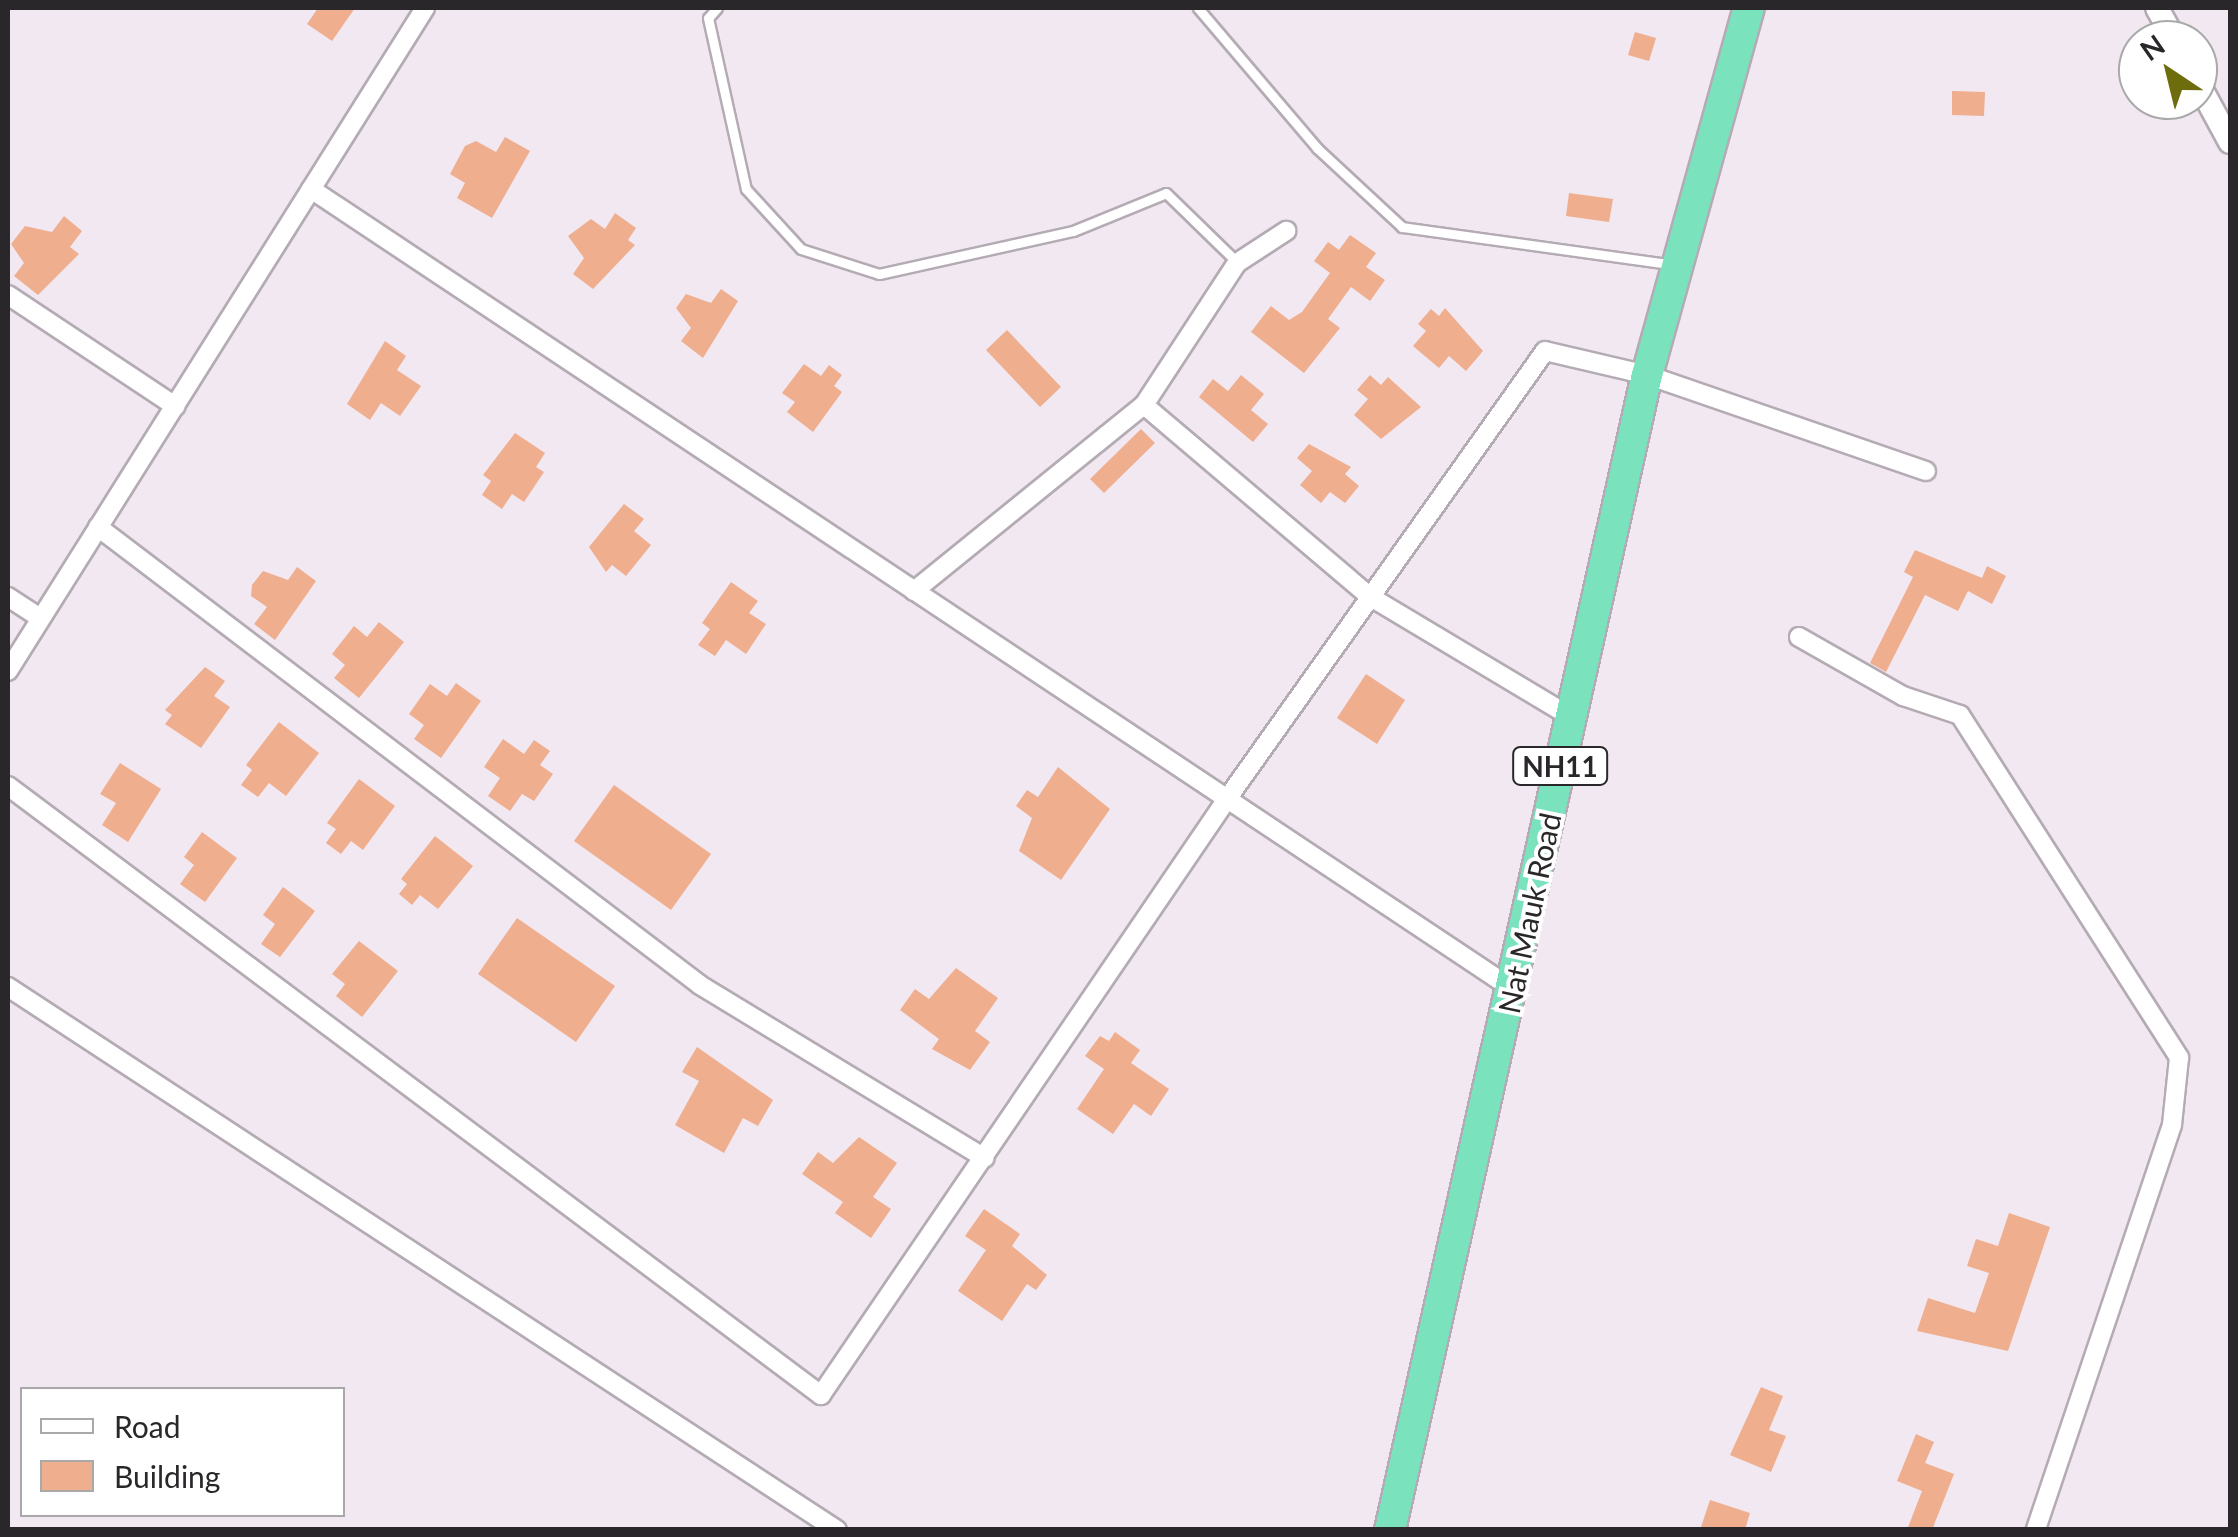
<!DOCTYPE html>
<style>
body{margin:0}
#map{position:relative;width:2238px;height:1537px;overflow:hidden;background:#f2e8f2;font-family:Lato,sans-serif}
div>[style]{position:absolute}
.building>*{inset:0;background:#efae8e}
.roads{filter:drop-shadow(2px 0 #b4abb4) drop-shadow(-2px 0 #b4abb4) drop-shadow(0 2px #b4abb4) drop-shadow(0 -2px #b4abb4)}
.service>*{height:9px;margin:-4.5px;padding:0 4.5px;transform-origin:4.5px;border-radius:4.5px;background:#fff}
.minor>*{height:18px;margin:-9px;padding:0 9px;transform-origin:9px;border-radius:9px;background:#fff}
.tertiary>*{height:22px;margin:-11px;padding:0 11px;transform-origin:11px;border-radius:11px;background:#fff}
.trunk>*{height:30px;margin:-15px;padding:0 15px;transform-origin:15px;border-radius:15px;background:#7ae3be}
span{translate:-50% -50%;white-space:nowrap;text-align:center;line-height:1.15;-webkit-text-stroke:8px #fff;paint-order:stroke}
.shield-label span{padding:2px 8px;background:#fff;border:2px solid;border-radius:8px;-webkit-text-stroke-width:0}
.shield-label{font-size:28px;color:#2a272a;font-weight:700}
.street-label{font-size:30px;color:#2a272a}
.frame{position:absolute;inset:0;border:10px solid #2a272a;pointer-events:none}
.legend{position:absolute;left:20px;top:1387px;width:325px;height:130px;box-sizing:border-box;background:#fff;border:2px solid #aaa9aa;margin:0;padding:12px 18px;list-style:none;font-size:30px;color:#2a272a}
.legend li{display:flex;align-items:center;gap:20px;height:50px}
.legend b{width:50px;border:2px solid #aaa9aa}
.north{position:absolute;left:2118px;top:20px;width:100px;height:100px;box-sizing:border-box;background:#fff;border:2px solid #aaa9aa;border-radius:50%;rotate:325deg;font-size:28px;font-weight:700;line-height:40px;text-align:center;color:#2a272a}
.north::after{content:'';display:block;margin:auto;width:35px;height:45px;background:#6e6d0e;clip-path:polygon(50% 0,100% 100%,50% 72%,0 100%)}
</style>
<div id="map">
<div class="building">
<i style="clip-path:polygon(318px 8px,355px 8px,332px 41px,307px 24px)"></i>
<i style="clip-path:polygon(1635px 32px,1656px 38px,1649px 61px,1628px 55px)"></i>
<i style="clip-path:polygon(1952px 91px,1985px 92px,1984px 116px,1952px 115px)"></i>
<i style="clip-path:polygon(505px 137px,530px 151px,492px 218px,457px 198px,465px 183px,450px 174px,465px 146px,476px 141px,496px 152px)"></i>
<i style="clip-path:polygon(1569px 193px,1613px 199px,1609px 222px,1566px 216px)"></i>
<i style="clip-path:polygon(615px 213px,636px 228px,628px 240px,635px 245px,593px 289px,573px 274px,584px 258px,568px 236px,591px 219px,605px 229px)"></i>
<i style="clip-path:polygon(64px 216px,82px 231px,70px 247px,79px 254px,38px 295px,14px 276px,24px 263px,11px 244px,25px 226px,52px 232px)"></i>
<i style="clip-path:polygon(1350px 235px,1376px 253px,1366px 267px,1385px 280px,1370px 301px,1351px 287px,1328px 319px,1340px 328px,1304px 373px,1251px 332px,1271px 306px,1289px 320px,1302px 312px,1330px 273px,1314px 261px,1328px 242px,1339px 250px)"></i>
<i style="clip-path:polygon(721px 289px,738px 301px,703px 358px,681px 341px,691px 328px,676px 308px,686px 294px,711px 303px)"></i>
<i style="clip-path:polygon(1445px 308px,1483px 351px,1466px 371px,1449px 356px,1439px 368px,1413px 346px,1426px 331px,1418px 324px,1431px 309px,1439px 316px)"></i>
<i style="clip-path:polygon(1007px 330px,1061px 387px,1040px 407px,986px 350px)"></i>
<i style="clip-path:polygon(385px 341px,406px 356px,397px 370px,421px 386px,400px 416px,381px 403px,370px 420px,347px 404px)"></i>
<i style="clip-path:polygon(804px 364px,821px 376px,829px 365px,842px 375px,834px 386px,842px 392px,813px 432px,787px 412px,795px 402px,782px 393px)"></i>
<i style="clip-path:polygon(1241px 375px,1264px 394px,1251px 410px,1268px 424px,1253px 442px,1199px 397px,1213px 379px,1228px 391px)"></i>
<i style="clip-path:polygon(1370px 375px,1381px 385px,1388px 377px,1421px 407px,1381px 439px,1354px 415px,1368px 399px,1357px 390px)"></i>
<i style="clip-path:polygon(1141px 429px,1155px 443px,1104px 493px,1090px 479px)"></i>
<i style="clip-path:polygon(515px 433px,545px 453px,536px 467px,544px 472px,524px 502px,512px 494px,502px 509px,482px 495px,491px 481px,483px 475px)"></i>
<i style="clip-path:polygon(1309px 444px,1351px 467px,1345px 474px,1359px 486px,1345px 503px,1330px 492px,1321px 503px,1300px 485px,1312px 471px,1297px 458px)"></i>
<i style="clip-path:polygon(624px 504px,644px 519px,634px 531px,651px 545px,626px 576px,612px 565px,606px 572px,589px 547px)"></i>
<i style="clip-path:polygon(1915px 550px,1982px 578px,1987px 566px,2006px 576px,1992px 604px,1968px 591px,1958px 611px,1925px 595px,1886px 672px,1870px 663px,1913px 577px,1904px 572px)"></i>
<i style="clip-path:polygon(297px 567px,316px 581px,275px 640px,254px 624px,267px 607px,251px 596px,252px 585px,263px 571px,288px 580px)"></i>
<i style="clip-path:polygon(731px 582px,758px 601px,749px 613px,766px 624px,746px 654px,726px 640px,715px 656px,698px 645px,710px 629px,702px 623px)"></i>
<i style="clip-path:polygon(379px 622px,404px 642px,359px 698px,334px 678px,345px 665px,332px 654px,354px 626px,367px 637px)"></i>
<i style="clip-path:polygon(205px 667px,225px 681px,214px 696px,230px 707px,201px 748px,165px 724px,172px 715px,165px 710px)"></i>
<i style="clip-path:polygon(1366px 674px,1405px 700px,1377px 744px,1337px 718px)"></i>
<i style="clip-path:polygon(456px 683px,481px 701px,441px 758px,414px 739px,424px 725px,409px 714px,430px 684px,447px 696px)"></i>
<i style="clip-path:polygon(279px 722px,319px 753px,286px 796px,269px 783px,258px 797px,241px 785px,252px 770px,246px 765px)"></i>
<i style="clip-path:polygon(503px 739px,524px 754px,534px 740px,550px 751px,540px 765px,553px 774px,534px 801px,522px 794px,510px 811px,488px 796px,500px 778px,484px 767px)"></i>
<i style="clip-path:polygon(120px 763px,161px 789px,128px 842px,102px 825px,116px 803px,100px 794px)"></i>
<i style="clip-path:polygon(1058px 767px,1110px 809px,1061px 880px,1019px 851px,1032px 818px,1016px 806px,1027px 790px,1038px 797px)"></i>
<i style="clip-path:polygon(359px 779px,395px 806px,363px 850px,351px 841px,341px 854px,326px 843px,336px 829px,327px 823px)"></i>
<i style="clip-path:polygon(614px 785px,711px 854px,671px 910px,574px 841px)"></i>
<i style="clip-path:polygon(202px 832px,237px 858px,205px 902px,180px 884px,194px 865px,184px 857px)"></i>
<i style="clip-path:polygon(435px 836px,473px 866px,438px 909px,420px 895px,412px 905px,399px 894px,407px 884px,401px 879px)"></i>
<i style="clip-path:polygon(283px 887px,315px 911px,280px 957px,261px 944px,275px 924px,263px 915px)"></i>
<i style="clip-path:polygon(517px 918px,615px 986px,576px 1042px,478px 974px)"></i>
<i style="clip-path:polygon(359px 941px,398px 971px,362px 1017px,336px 996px,345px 984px,332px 974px)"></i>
<i style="clip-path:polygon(956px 968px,998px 998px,975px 1031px,990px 1042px,970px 1070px,932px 1049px,939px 1039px,900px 1010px,915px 989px,929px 999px)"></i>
<i style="clip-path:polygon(1115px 1032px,1140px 1050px,1131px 1063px,1169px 1089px,1151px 1116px,1134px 1104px,1113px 1134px,1077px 1109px,1104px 1069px,1085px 1056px,1100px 1036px,1109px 1041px)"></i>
<i style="clip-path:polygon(697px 1047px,773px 1100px,758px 1126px,743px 1118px,724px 1153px,675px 1125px,699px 1081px,682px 1072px)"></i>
<i style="clip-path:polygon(859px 1137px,897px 1163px,873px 1197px,891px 1209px,871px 1238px,835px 1213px,843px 1202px,802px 1174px,818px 1152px,833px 1163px)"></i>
<i style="clip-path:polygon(984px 1209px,1020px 1234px,1012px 1246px,1047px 1275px,1036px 1290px,1027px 1284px,1002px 1321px,958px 1291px,986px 1250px,965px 1236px)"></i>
<i style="clip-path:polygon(2009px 1213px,2050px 1227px,2008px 1351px,1917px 1331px,1928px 1298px,1975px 1313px,1989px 1273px,1967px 1266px,1976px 1239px,1998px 1246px)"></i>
<i style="clip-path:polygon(1761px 1387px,1783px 1396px,1769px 1430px,1786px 1436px,1771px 1472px,1730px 1455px)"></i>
<i style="clip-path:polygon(1916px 1434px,1934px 1442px,1925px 1463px,1954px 1474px,1932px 1530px,1907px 1530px,1922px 1491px,1897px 1481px)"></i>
<i style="clip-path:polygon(1710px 1500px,1750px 1513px,1745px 1530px,1700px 1530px)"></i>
</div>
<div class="roads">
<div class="service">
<i style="left:717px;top:8px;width:13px;rotate:132deg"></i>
<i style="left:708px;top:18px;width:175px;rotate:77.5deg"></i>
<i style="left:746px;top:189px;width:81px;rotate:47.5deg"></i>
<i style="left:801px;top:249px;width:82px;rotate:17.8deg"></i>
<i style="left:879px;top:274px;width:199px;rotate:-12.5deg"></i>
<i style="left:1073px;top:231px;width:100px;rotate:-22.2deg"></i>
<i style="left:1166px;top:193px;width:96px;rotate:44.2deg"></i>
<i style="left:1198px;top:8px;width:184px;rotate:49.6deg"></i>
<i style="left:1317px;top:148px;width:116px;rotate:42.9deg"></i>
<i style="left:1402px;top:227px;width:271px;rotate:7.9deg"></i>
</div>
<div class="minor">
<i style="left:311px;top:189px;width:1444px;rotate:33.65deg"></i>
<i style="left:8px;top:295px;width:201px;rotate:33.6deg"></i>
<i style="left:1144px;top:405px;width:295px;rotate:40.3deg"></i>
<i style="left:1369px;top:596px;width:235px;rotate:30.9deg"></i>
<i style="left:98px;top:527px;width:756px;rotate:37.26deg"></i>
<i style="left:700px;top:985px;width:333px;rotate:31.3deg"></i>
<i style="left:914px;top:591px;width:296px;rotate:-39deg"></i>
<i style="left:1144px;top:405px;width:170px;rotate:-56.8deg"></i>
<i style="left:1237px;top:263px;width:59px;rotate:-33.1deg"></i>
<i style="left:8px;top:597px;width:38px;rotate:33deg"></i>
<i style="left:1799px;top:637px;width:120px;rotate:29.6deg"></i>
<i style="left:1903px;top:696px;width:60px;rotate:18.4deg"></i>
<i style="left:1960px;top:715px;width:407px;rotate:57.4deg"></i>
<i style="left:2179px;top:1058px;width:67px;rotate:96deg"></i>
<i style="left:2172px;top:1125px;width:427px;rotate:108.6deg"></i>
<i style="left:8px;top:671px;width:783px;rotate:-57.83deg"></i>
<i style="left:8px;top:786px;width:1016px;rotate:36.84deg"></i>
<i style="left:821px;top:1395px;width:721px;rotate:-55.74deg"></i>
<i style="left:1227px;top:799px;width:549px;rotate:-54.63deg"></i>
<i style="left:1545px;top:351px;width:105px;rotate:13.2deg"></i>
<i style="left:1647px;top:375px;width:295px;rotate:19deg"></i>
<i style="left:8px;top:987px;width:991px;rotate:33.23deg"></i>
</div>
<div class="tertiary">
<i style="left:2157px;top:8px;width:37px;rotate:61deg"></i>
<i style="left:2198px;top:83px;width:67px;rotate:61.5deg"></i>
</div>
<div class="trunk">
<i style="left:1390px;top:1530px;width:1183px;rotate:-77.46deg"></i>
<i style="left:1647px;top:375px;width:381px;rotate:-74.5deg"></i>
</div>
</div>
<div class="shield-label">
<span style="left:1560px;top:766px">NH11</span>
</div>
<div class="street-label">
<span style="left:1529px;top:913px;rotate:-78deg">Nat Mauk Road</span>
</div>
<div class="frame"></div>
<ul class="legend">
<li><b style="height:12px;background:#fff"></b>Road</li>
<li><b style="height:28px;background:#efae8e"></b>Building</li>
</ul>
<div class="north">N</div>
</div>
